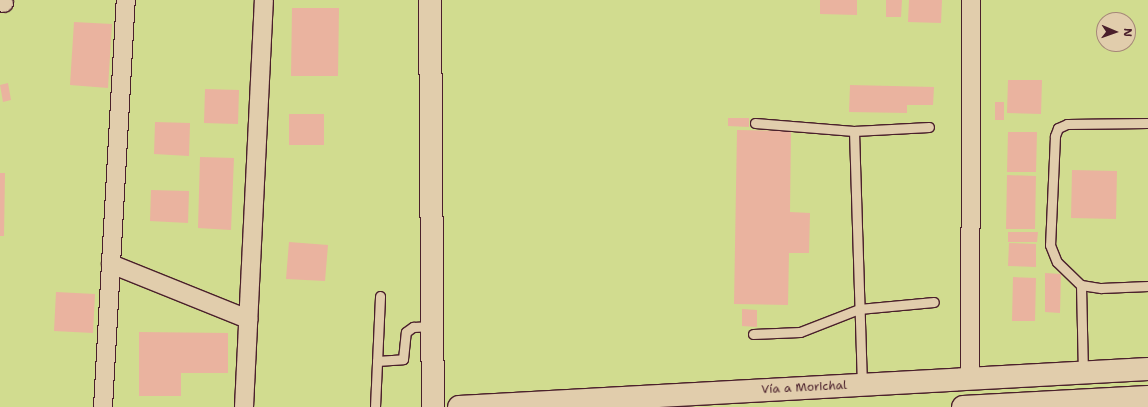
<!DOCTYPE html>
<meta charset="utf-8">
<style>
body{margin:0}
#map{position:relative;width:1148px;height:407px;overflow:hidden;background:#e1cdac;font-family:"Shantell Sans",sans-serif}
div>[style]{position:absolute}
.green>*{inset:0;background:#d1dc8f}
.building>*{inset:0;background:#eab39f}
.roads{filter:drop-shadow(1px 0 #4a1f2b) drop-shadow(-1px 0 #4a1f2b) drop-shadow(0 1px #4a1f2b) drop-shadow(0 -1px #4a1f2b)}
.service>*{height:9px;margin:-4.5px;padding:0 4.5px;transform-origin:4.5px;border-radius:4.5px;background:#e1cdac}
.minor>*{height:18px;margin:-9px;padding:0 9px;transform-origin:9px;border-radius:9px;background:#e1cdac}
.tertiary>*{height:22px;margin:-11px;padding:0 11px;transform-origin:11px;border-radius:11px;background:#e1cdac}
span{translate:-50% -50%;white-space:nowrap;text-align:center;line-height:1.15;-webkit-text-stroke:4px #e1cdac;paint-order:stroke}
.street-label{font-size:12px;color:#4a1f2b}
.north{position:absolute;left:1096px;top:12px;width:40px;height:40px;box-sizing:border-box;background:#e1cdac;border:1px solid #a58778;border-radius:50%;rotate:92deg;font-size:11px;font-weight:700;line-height:16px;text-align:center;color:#4a1f2b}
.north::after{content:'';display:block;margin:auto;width:14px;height:18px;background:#4a1f2b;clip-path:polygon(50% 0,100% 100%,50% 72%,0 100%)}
</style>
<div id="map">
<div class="green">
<i style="clip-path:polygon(evenodd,0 0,1148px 0,1148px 407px,0 407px,0 0,1104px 20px,1128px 20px,1128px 44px,1104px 44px,1104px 20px)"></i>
</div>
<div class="building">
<i style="clip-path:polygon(820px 0,857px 0,857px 15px,820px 14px)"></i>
<i style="clip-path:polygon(886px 0,902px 0,901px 17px,886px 17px)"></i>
<i style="clip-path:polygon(909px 0,942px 0,941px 23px,908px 22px)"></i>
<i style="clip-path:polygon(292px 8px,339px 8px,338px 76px,291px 76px)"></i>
<i style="clip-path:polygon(74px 22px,112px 24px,108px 88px,70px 85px)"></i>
<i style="clip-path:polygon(1008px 80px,1042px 80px,1041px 114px,1007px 113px)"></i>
<i style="clip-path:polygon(8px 83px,11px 100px,3px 102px,0 85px)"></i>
<i style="clip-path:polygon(850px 85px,934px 87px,933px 105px,907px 105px,907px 113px,849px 112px)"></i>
<i style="clip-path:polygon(205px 89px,239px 90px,238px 124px,204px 123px)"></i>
<i style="clip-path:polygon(995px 102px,1004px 102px,1004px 120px,995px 120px)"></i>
<i style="clip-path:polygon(289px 114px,324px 114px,324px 145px,289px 145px)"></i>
<i style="clip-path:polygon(728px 118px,749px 118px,749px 127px,728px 126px)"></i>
<i style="clip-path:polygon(155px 122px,190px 123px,189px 156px,154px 154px)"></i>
<i style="clip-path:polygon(737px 130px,791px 131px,790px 212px,810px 213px,809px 253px,789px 253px,788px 305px,734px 304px)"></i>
<i style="clip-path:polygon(1008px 132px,1037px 132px,1036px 172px,1007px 172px)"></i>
<i style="clip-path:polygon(200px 157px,234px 158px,231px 230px,198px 228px)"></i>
<i style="clip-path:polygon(1072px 170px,1117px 171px,1116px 219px,1071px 218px)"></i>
<i style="clip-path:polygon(0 173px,5px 173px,4px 236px,0 236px)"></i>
<i style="clip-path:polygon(1007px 175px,1036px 176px,1035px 229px,1006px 229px)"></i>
<i style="clip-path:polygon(151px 190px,189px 191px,188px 223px,150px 221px)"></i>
<i style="clip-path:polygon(1008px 232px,1038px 232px,1037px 242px,1008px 242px)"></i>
<i style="clip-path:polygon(289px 242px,328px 245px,325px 281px,286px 279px)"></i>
<i style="clip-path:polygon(1009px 243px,1036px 244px,1036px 267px,1008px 266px)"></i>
<i style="clip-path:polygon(1045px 273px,1061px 274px,1060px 313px,1045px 312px)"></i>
<i style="clip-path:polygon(1013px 277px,1036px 278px,1035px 321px,1012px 321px)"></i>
<i style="clip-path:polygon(56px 292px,95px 294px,93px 333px,54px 331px)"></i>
<i style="clip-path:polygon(742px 309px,757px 310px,757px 327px,742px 326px)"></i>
<i style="clip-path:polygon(139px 332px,228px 333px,228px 373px,181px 373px,181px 396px,139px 396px)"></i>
</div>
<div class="roads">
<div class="service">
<i style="left:755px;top:123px;width:99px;rotate:4.6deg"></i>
<i style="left:854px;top:131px;width:75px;rotate:-3.1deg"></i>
<i style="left:1148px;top:123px;width:81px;rotate:179.3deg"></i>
<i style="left:1067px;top:124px;width:10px;rotate:156deg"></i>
<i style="left:1058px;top:128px;width:9px;rotate:111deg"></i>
<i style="left:1055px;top:136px;width:109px;rotate:92.6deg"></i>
<i style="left:1050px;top:245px;width:18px;rotate:68deg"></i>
<i style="left:1057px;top:262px;width:33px;rotate:44deg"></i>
<i style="left:1081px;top:285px;width:20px;rotate:9deg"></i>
<i style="left:1101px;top:288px;width:47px;rotate:-2.4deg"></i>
<i style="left:854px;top:131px;width:253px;rotate:88.2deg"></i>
<i style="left:1081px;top:285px;width:88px;rotate:88.7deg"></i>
<i style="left:753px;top:334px;width:47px;rotate:-2.4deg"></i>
<i style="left:800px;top:332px;width:63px;rotate:-21.3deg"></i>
<i style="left:859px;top:309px;width:75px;rotate:-5.3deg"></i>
<i style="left:377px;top:361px;width:26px;rotate:-4deg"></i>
<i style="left:403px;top:359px;width:27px;rotate:-84deg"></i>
<i style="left:406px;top:332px;width:9px;rotate:-36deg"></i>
<i style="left:413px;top:327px;width:19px;rotate:-3deg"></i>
<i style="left:375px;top:407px;width:111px;rotate:-87.4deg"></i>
</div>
<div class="minor">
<i style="left:0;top:2px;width:4px;rotate:14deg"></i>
<i style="left:111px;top:264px;width:148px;rotate:21.9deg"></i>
<i style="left:970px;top:378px;width:378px;rotate:-89.8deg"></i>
<i style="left:103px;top:407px;width:408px;rotate:-86.8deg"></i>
<i style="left:244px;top:407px;width:407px;rotate:-87.2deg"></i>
</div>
<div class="tertiary">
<i style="left:430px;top:0;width:407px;rotate:89.6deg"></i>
<i style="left:459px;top:407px;width:690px;rotate:-3.16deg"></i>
<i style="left:963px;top:407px;width:185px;rotate:-3.1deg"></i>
</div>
</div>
<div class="street-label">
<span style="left:804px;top:388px;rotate:-3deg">Vía a Morichal</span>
</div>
<div class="north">N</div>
</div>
